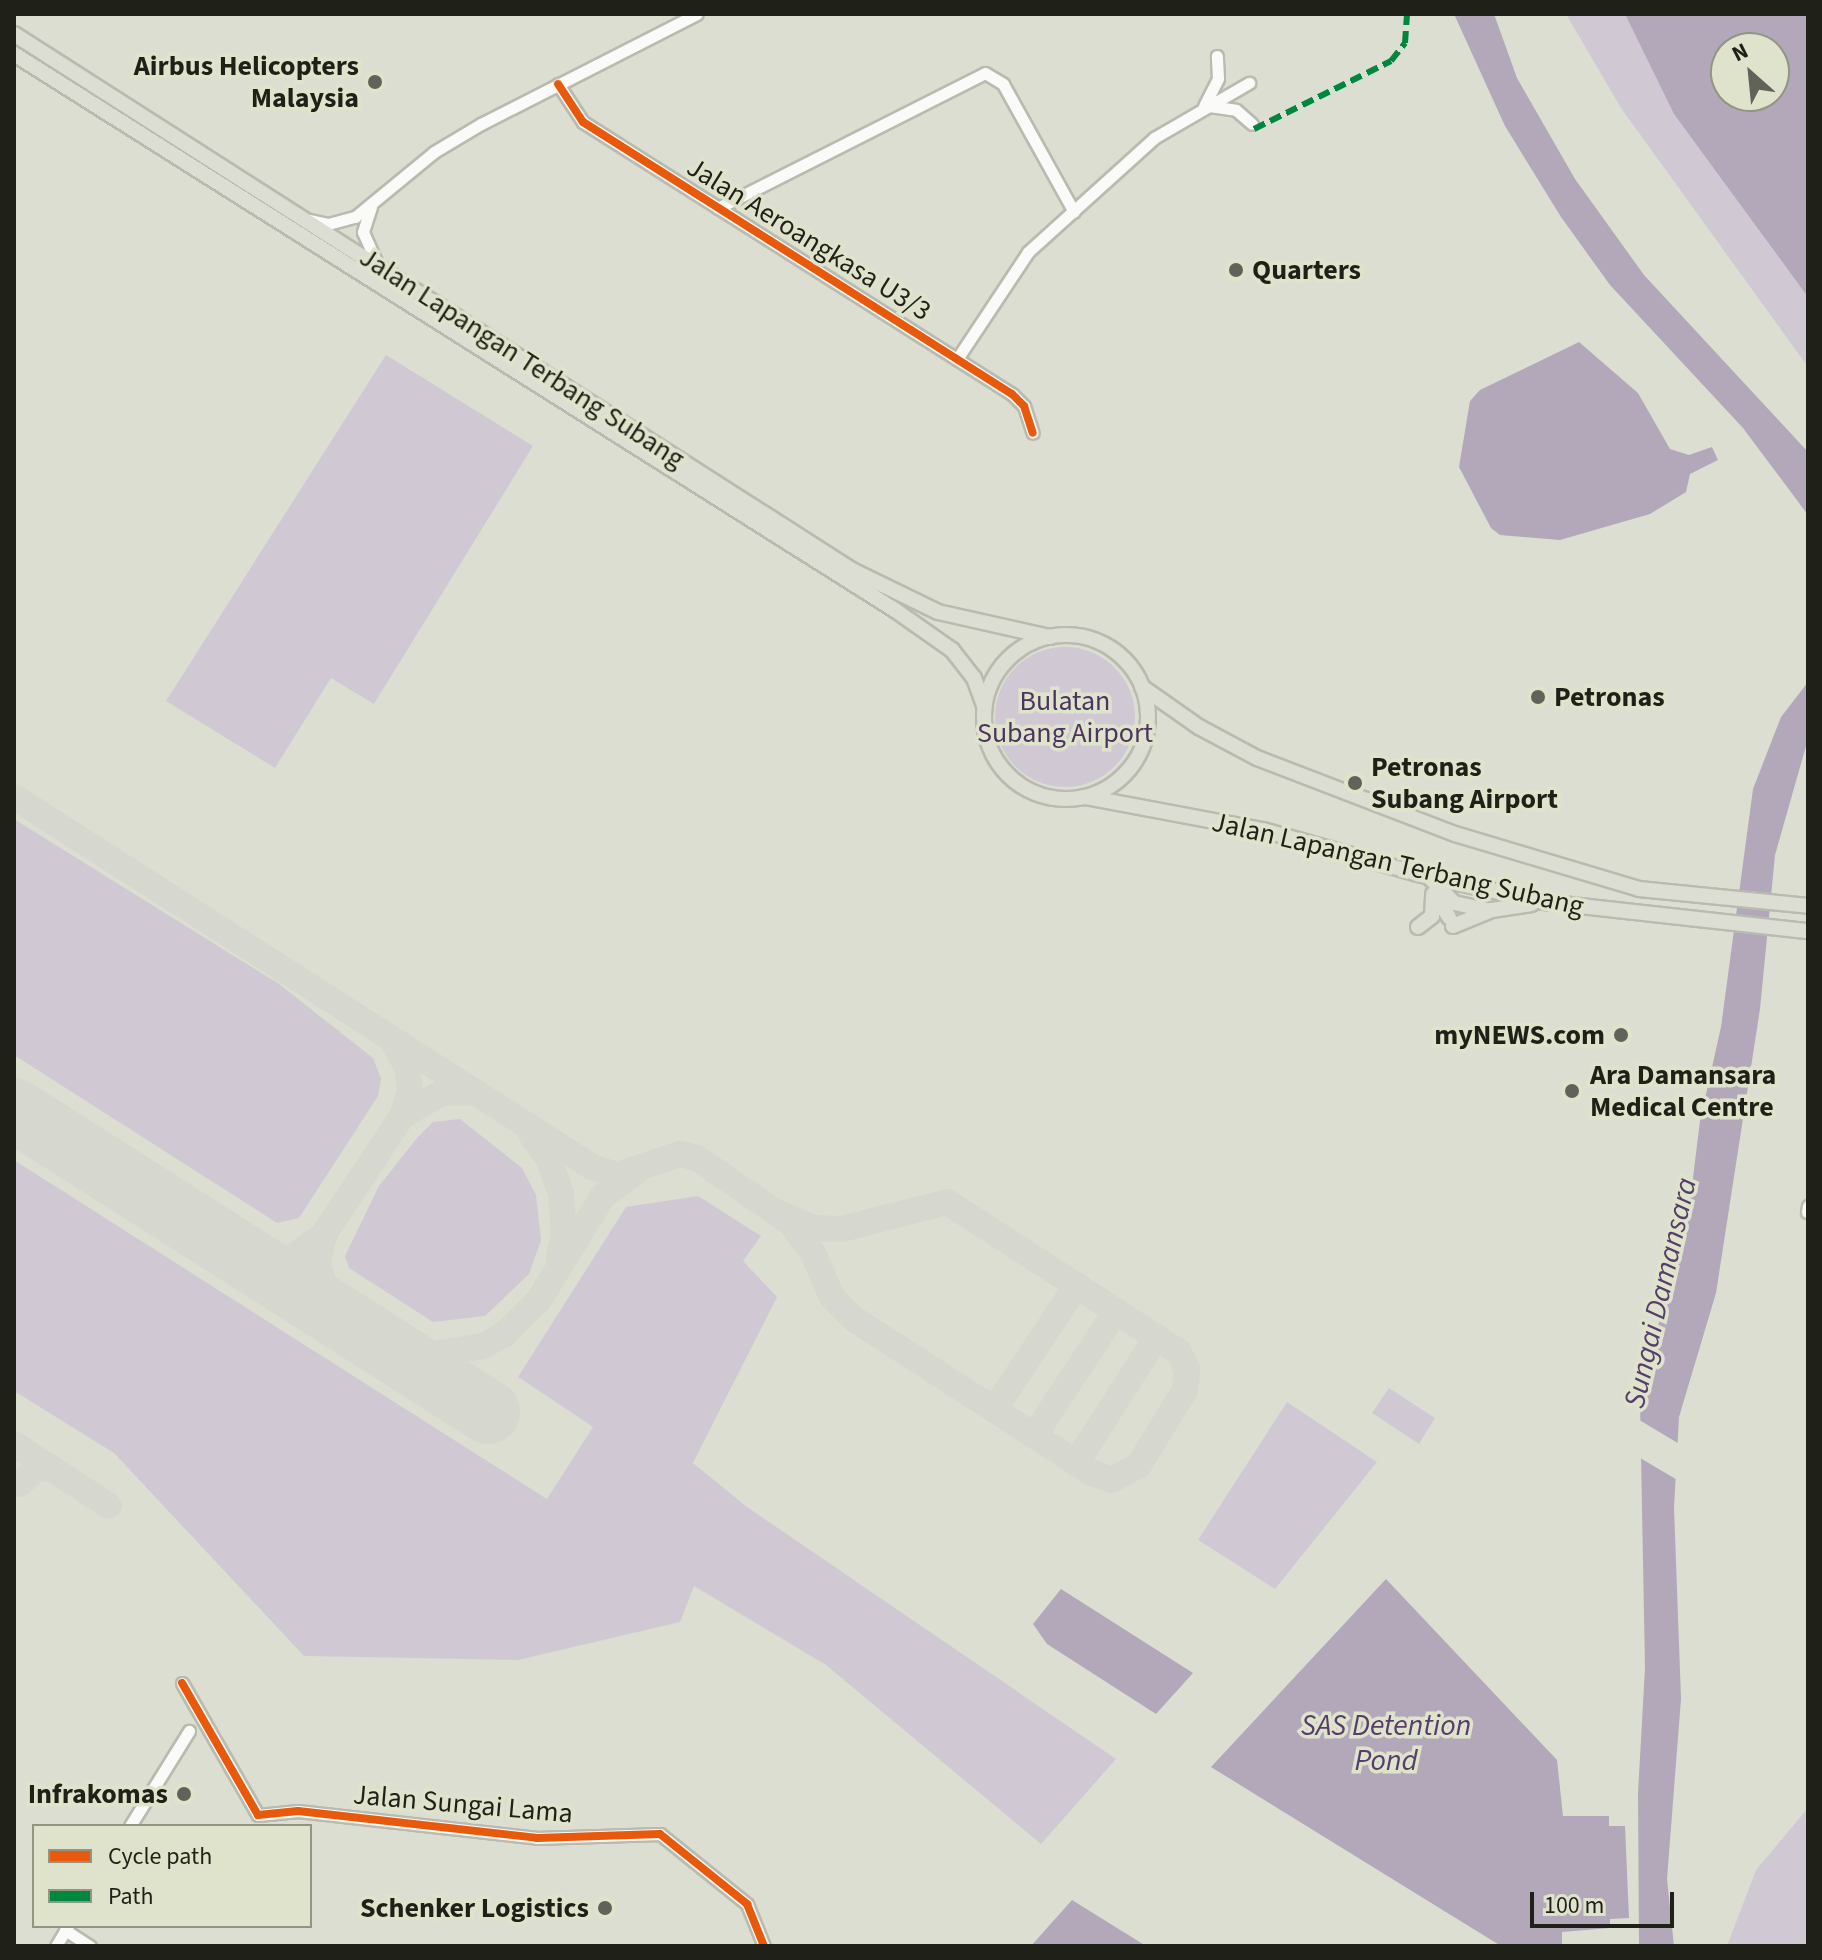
<!DOCTYPE html>
<style>
body{margin:0}
#map{position:relative;width:1822px;height:1960px;overflow:hidden;background:#dcded1;font-family:"Source Sans 3",sans-serif}
div>[style]{position:absolute}
.green>*{inset:0;background:#d0c9d4}
.round{border-radius:50%}
.water>*{inset:0;background:#b2a8b9}
.pier>*{inset:0;background:#dcded1}
.taxiway>*{height:26px;margin:-13px;padding:0 13px;transform-origin:13px;border-radius:13px;background:#d6d7ce}
.runway>*{height:64px;margin:-32px;padding:0 32px;transform-origin:32px;border-radius:32px;background:#d6d7ce}
.roads{filter:drop-shadow(2px 0 #b9bab0) drop-shadow(-2px 0 #b9bab0) drop-shadow(0 2px #b9bab0) drop-shadow(0 -2px #b9bab0)}
.minor>*{height:11px;margin:-5.5px;padding:0 5.5px;transform-origin:5.5px;border-radius:5.5px;background:#fafaf8}
.major>*{height:14px;margin:-7px;padding:0 7px;transform-origin:7px;border-radius:7px;background:#dcded4}
.major>.ring{margin:-7px;padding:0;box-sizing:content-box;background:none;border:14px solid #dcded4;border-radius:50%}
.quiet>*{height:6px;margin-top:-3px;transform-origin:0;background:repeating-linear-gradient(90deg,#00873e 0 12px,transparent 0 18px)}
.cycleway>*{height:8px;margin:-4px;padding:0 4px;transform-origin:4px;border-radius:4px;background:#e8590c}
.dots>*{width:22px;height:22px;translate:-50% -50%;box-sizing:border-box;border:4px solid #e0e3cc;border-radius:50%}
span{translate:-50% -50%;white-space:nowrap;text-align:center;line-height:1.15;-webkit-text-stroke:7px #e0e3cc;paint-order:stroke}
.poi-label{font-size:28px;color:#1f2018;font-weight:700}
.right{translate:-100% -50%;text-align:right}
.left{translate:0 -50%;text-align:left}
.street-label{font-size:28px;color:#1f2018}
.park-label{font-size:28px;color:#4b345f}
.water-label{font-size:30px;color:#553e6a;font-style:italic}
.frame{position:absolute;inset:0;border:16px solid #1f2018;pointer-events:none}
.legend{position:absolute;left:32px;top:1824px;width:280px;height:104px;box-sizing:border-box;background:#e0e3cc;border:2px solid #939584;margin:0;padding:10px 14px;list-style:none;font-size:24px;color:#1f2018}
.legend li{display:flex;align-items:center;gap:16px;height:40px}
.legend b{width:40px;border:2px solid #939584}
.north{position:absolute;left:1710px;top:32px;width:80px;height:80px;box-sizing:border-box;background:#e0e3cc;border:2px solid #939584;border-radius:50%;rotate:333deg;font-size:22px;font-weight:700;line-height:32px;text-align:center;color:#1f2018}
.north::after{content:'';display:block;margin:auto;width:28px;height:36px;background:#616259;clip-path:polygon(50% 0,100% 100%,50% 72%,0 100%)}
.scale{position:absolute;left:1530px;top:1892px;width:144px;height:36px;box-sizing:border-box;border:4px solid #1f2018;border-top:0;padding-left:10px;font-size:24px;line-height:28px;white-space:nowrap;color:#1f2018;-webkit-text-stroke:6px #e0e3cc;paint-order:stroke}
</style>
<div id="map">
<div class="green">
<i style="clip-path:polygon(evenodd,1566px 14px,1808px 14px,1808px 367px,1621px 108px,1566px 14px,1726px 48px,1774px 48px,1774px 96px,1726px 96px,1726px 48px)"></i>
<i style="clip-path:polygon(386px 355px,533px 446px,374px 704px,331px 678px,275px 768px,166px 701px)"></i>
<i class="round" style="left:995px;top:647px;width:140px;height:140px"></i>
<i style="clip-path:polygon(14px 819px,279px 984px,373px 1058px,381px 1079px,378px 1096px,299px 1218px,277px 1223px,14px 1055px)"></i>
<i style="clip-path:polygon(460px 1119px,522px 1168px,536px 1195px,541px 1240px,529px 1274px,485px 1316px,433px 1322px,349px 1268px,345px 1256px,379px 1186px,417px 1138px,433px 1122px)"></i>
<i style="clip-path:polygon(14px 1160px,547px 1499px,593px 1427px,518px 1377px,626px 1207px,698px 1196px,761px 1236px,743px 1261px,777px 1297px,693px 1463px,747px 1507px,1116px 1759px,1041px 1844px,826px 1665px,694px 1586px,680px 1622px,518px 1660px,304px 1656px,114px 1453px,14px 1391px)"></i>
<i style="clip-path:polygon(1389px 1388px,1435px 1418px,1419px 1444px,1372px 1413px)"></i>
<i style="clip-path:polygon(1287px 1402px,1377px 1462px,1275px 1589px,1198px 1540px)"></i>
<i style="clip-path:polygon(1808px 1808px,1808px 1946px,1727px 1946px,1756px 1870px)"></i>
</div>
<div class="water">
<i style="clip-path:polygon(1454px 14px,1494px 14px,1517px 78px,1575px 179px,1644px 275px,1808px 452px,1808px 515px,1743px 428px,1610px 285px,1561px 217px,1505px 126px)"></i>
<i style="clip-path:polygon(evenodd,1625px 14px,1808px 14px,1808px 297px,1674px 114px,1625px 14px,1774px 48px,1774px 96px,1726px 96px,1726px 48px,1774px 48px)"></i>
<i style="clip-path:polygon(1579px 342px,1638px 393px,1670px 449px,1689px 455px,1712px 447px,1718px 460px,1690px 474px,1686px 492px,1650px 514px,1560px 540px,1500px 535px,1491px 528px,1459px 467px,1470px 401px,1480px 390px)"></i>
<i style="clip-path:polygon(1808px 682px,1808px 739px,1775px 855px,1760px 1009px,1716px 1293px,1679px 1417px,1674px 1507px,1681px 1699px,1667px 1879px,1674px 1946px,1639px 1946px,1638px 1793px,1645px 1668px,1640px 1402px,1650px 1350px,1685px 1242px,1700px 1121px,1721px 1027px,1753px 789px,1781px 717px)"></i>
<i style="clip-path:polygon(1386px 1579px,1557px 1760px,1563px 1816px,1609px 1816px,1609px 1826px,1625px 1826px,1629px 1918px,1610px 1919px,1610px 1928px,1562px 1932px,1562px 1946px,1501px 1946px,1211px 1767px)"></i>
<i style="clip-path:polygon(1061px 1589px,1193px 1673px,1156px 1714px,1047px 1644px,1033px 1624px)"></i>
<i style="clip-path:polygon(1072px 1900px,1146px 1946px,1031px 1946px)"></i>
</div>
<div class="pier">
<i style="clip-path:polygon(1636px 1418px,1681px 1445px,1679px 1481px,1635px 1455px)"></i>
</div>
<div class="taxiway">
<i style="left:14px;top:797px;width:686px;rotate:32.62deg"></i>
<i style="left:592px;top:1167px;width:26px;rotate:18deg"></i>
<i style="left:617px;top:1175px;width:66px;rotate:-18.4deg"></i>
<i style="left:680px;top:1154px;width:17px;rotate:13deg"></i>
<i style="left:697px;top:1158px;width:114px;rotate:34.7deg"></i>
<i style="left:791px;top:1223px;width:37px;rotate:54deg"></i>
<i style="left:813px;top:1253px;width:48px;rotate:66.6deg"></i>
<i style="left:832px;top:1297px;width:31px;rotate:45deg"></i>
<i style="left:854px;top:1319px;width:283px;rotate:32.9deg"></i>
<i style="left:1092px;top:1473px;width:21px;rotate:19deg"></i>
<i style="left:1112px;top:1480px;width:31px;rotate:-29deg"></i>
<i style="left:1139px;top:1465px;width:88px;rotate:-58.5deg"></i>
<i style="left:1185px;top:1390px;width:20px;rotate:-84deg"></i>
<i style="left:1187px;top:1370px;width:20px;rotate:-114deg"></i>
<i style="left:1179px;top:1352px;width:276px;rotate:-147.1deg"></i>
<i style="left:947px;top:1202px;width:108px;rotate:165.6deg"></i>
<i style="left:842px;top:1229px;width:29px;rotate:-178deg"></i>
<i style="left:813px;top:1228px;width:36px;rotate:-156deg"></i>
<i style="left:402px;top:1116px;width:48px;rotate:-30.3deg"></i>
<i style="left:443px;top:1092px;width:31px;rotate:2deg"></i>
<i style="left:531px;top:1134px;width:32px;rotate:55deg"></i>
<i style="left:549px;top:1160px;width:35px;rotate:70deg"></i>
<i style="left:561px;top:1193px;width:42px;rotate:85.9deg"></i>
<i style="left:564px;top:1235px;width:23px;rotate:103deg"></i>
<i style="left:324px;top:1234px;width:30px;rotate:102deg"></i>
<i style="left:318px;top:1263px;width:52px;rotate:74.4deg"></i>
<i style="left:238px;top:1253px;width:22px;rotate:16deg"></i>
<i style="left:259px;top:1259px;width:32px;rotate:-2deg"></i>
<i style="left:291px;top:1258px;width:41px;rotate:-36deg"></i>
<i style="left:324px;top:1234px;width:141px;rotate:-56.5deg"></i>
<i style="left:402px;top:1116px;width:25px;rotate:-72deg"></i>
<i style="left:410px;top:1092px;width:23px;rotate:-95deg"></i>
<i style="left:408px;top:1069px;width:35px;rotate:-119deg"></i>
<i style="left:371px;top:1338px;width:65px;rotate:14.3deg"></i>
<i style="left:434px;top:1354px;width:50px;rotate:-9.3deg"></i>
<i style="left:483px;top:1346px;width:25px;rotate:-29deg"></i>
<i style="left:505px;top:1334px;width:48px;rotate:-45deg"></i>
<i style="left:539px;top:1300px;width:122px;rotate:-58.4deg"></i>
<i style="left:603px;top:1196px;width:41px;rotate:-36deg"></i>
<i style="left:994px;top:1410px;width:150px;rotate:-56.4deg"></i>
<i style="left:1034px;top:1436px;width:149px;rotate:-56.7deg"></i>
<i style="left:14px;top:1444px;width:113px;rotate:33.1deg"></i>
<i style="left:1076px;top:1463px;width:150px;rotate:-57.3deg"></i>
<i style="left:19px;top:1484px;width:23px;rotate:-40deg"></i>
<i style="left:37px;top:1469px;width:14px;rotate:-4deg"></i>
</div>
<div class="runway">
<i style="left:14px;top:1110px;width:562px;rotate:32.5deg"></i>
</div>
<div class="roads">
<div class="minor">
<i style="left:558px;top:84px;width:45px;rotate:56.7deg"></i>
<i style="left:583px;top:122px;width:508px;rotate:32.38deg"></i>
<i style="left:1012px;top:394px;width:17px;rotate:45deg"></i>
<i style="left:1024px;top:406px;width:28px;rotate:72deg"></i>
<i style="left:1204px;top:106px;width:31px;rotate:-63deg"></i>
<i style="left:1218px;top:78px;width:22px;rotate:-93deg"></i>
<i style="left:1209px;top:106px;width:27px;rotate:8deg"></i>
<i style="left:1236px;top:110px;width:21px;rotate:41deg"></i>
<i style="left:371px;top:207px;width:26px;rotate:108deg"></i>
<i style="left:363px;top:232px;width:36px;rotate:66deg"></i>
<i style="left:718px;top:208px;width:299px;rotate:-26.8deg"></i>
<i style="left:985px;top:73px;width:21px;rotate:31deg"></i>
<i style="left:1003px;top:84px;width:146px;rotate:61deg"></i>
<i style="left:309px;top:220px;width:19px;rotate:12deg"></i>
<i style="left:328px;top:224px;width:28px;rotate:-15deg"></i>
<i style="left:355px;top:217px;width:102px;rotate:-39.4deg"></i>
<i style="left:434px;top:152px;width:55px;rotate:-30.8deg"></i>
<i style="left:481px;top:124px;width:242px;rotate:-27deg"></i>
<i style="left:957px;top:359px;width:128px;rotate:-56.4deg"></i>
<i style="left:1028px;top:252px;width:170px;rotate:-42.1deg"></i>
<i style="left:1154px;top:138px;width:110px;rotate:-30.1deg"></i>
<i style="left:1807px;top:1212px;width:6px;rotate:-81deg"></i>
<i style="left:182px;top:1683px;width:152px;rotate:60.1deg"></i>
<i style="left:258px;top:1815px;width:40px;rotate:-5.7deg"></i>
<i style="left:298px;top:1811px;width:241px;rotate:6.4deg"></i>
<i style="left:537px;top:1838px;width:123px;rotate:-1.9deg"></i>
<i style="left:660px;top:1834px;width:112px;rotate:38.8deg"></i>
<i style="left:747px;top:1904px;width:45px;rotate:68deg"></i>
<i style="left:130px;top:1826px;width:112px;rotate:-58.2deg"></i>
<i style="left:65px;top:1930px;width:30px;rotate:33deg"></i>
<i style="left:56px;top:1946px;width:23px;rotate:-59deg"></i>
</div>
<div class="major">
<i style="left:14px;top:34px;width:995px;rotate:32.6deg"></i>
<i style="left:852px;top:570px;width:96px;rotate:26deg"></i>
<i style="left:938px;top:612px;width:115px;rotate:12.6deg"></i>
<i style="left:14px;top:54px;width:1042px;rotate:32.26deg"></i>
<i style="left:895px;top:610px;width:70px;rotate:35.1deg"></i>
<i style="left:952px;top:650px;width:36px;rotate:52deg"></i>
<i style="left:974px;top:678px;width:30px;rotate:70deg"></i>
<i class="ring" style="left:984px;top:635px;width:150px;height:150px"></i>
<i style="left:1142px;top:687px;width:70px;rotate:35.1deg"></i>
<i style="left:1199px;top:727px;width:66px;rotate:28.1deg"></i>
<i style="left:1257px;top:758px;width:212px;rotate:21deg"></i>
<i style="left:1455px;top:834px;width:192px;rotate:16.6deg"></i>
<i style="left:1639px;top:889px;width:170px;rotate:5.7deg"></i>
<i style="left:1086px;top:797px;width:180px;rotate:10.6deg"></i>
<i style="left:1263px;top:830px;width:165px;rotate:15.8deg"></i>
<i style="left:1422px;top:875px;width:125px;rotate:12.5deg"></i>
<i style="left:1544px;top:902px;width:266px;rotate:6.3deg"></i>
<i style="left:1429px;top:877px;width:36px;rotate:46deg"></i>
<i style="left:1454px;top:903px;width:35px;rotate:12deg"></i>
<i style="left:1435px;top:893px;width:28px;rotate:60deg"></i>
<i style="left:1453px;top:926px;width:42px;rotate:-22.3deg"></i>
<i style="left:1492px;top:910px;width:40px;rotate:-8.5deg"></i>
<i style="left:1418px;top:927px;width:18px;rotate:-38deg"></i>
<i style="left:1432px;top:916px;width:22px;rotate:-87deg"></i>
</div>
</div>
<div class="quiet">
<i style="left:1254px;top:129px;width:153px;rotate:-26.4deg"></i>
<i style="left:1391px;top:61px;width:23px;rotate:-52deg"></i>
<i style="left:1405px;top:43px;width:29px;rotate:-86deg"></i>
</div>
<div class="cycleway">
<i style="left:558px;top:84px;width:45px;rotate:56.7deg"></i>
<i style="left:583px;top:122px;width:508px;rotate:32.38deg"></i>
<i style="left:1012px;top:394px;width:17px;rotate:45deg"></i>
<i style="left:1024px;top:406px;width:28px;rotate:72deg"></i>
<i style="left:182px;top:1683px;width:152px;rotate:60.1deg"></i>
<i style="left:258px;top:1815px;width:40px;rotate:-5.7deg"></i>
<i style="left:298px;top:1811px;width:241px;rotate:6.4deg"></i>
<i style="left:537px;top:1838px;width:123px;rotate:-1.9deg"></i>
<i style="left:660px;top:1834px;width:112px;rotate:38.8deg"></i>
<i style="left:747px;top:1904px;width:45px;rotate:68deg"></i>
</div>
<div class="dots">
<i style="left:375px;top:82px;background:#616259"></i>
<i style="left:1236px;top:270px;background:#616259"></i>
<i style="left:1538px;top:697px;background:#616259"></i>
<i style="left:1355px;top:783px;background:#616259"></i>
<i style="left:1621px;top:1035px;background:#616259"></i>
<i style="left:1572px;top:1091px;background:#616259"></i>
<i style="left:184px;top:1794px;background:#616259"></i>
<i style="left:605px;top:1908px;background:#616259"></i>
</div>
<div class="poi-label">
<span class="right" style="left:359px;top:82px">Airbus Helicopters<br>Malaysia</span>
<span class="left" style="left:1252px;top:270px">Quarters</span>
<span class="left" style="left:1554px;top:697px">Petronas</span>
<span class="left" style="left:1371px;top:783px">Petronas<br>Subang Airport</span>
<span class="right" style="left:1605px;top:1035px">myNEWS.com</span>
<span class="left" style="left:1590px;top:1091px">Ara Damansara<br>Medical Centre</span>
<span class="right" style="left:168px;top:1794px">Infrakomas</span>
<span class="right" style="left:589px;top:1908px">Schenker Logistics</span>
</div>
<div class="street-label">
<span style="left:809px;top:239px;rotate:32deg">Jalan Aeroangkasa U3/3</span>
<span style="left:522px;top:358px;rotate:33deg">Jalan Lapangan Terbang Subang</span>
<span style="left:1398px;top:864px;rotate:13deg">Jalan Lapangan Terbang Subang</span>
<span style="left:463px;top:1804px;rotate:5deg">Jalan Sungai Lama</span>
</div>
<div class="park-label">
<span style="left:1065px;top:717px">Bulatan<br>Subang Airport</span>
</div>
<div class="water-label">
<span style="left:1661px;top:1293px;rotate:-77deg">Sungai Damansara</span>
<span style="left:1386px;top:1743px">SAS Detention<br>Pond</span>
</div>
<div class="frame"></div>
<ul class="legend">
<li><b style="height:10px;background:#e8590c"></b>Cycle path</li>
<li><b style="height:10px;background:#00873e"></b>Path</li>
</ul>
<div class="north">N</div>
<div class="scale">100 m</div>
</div>
